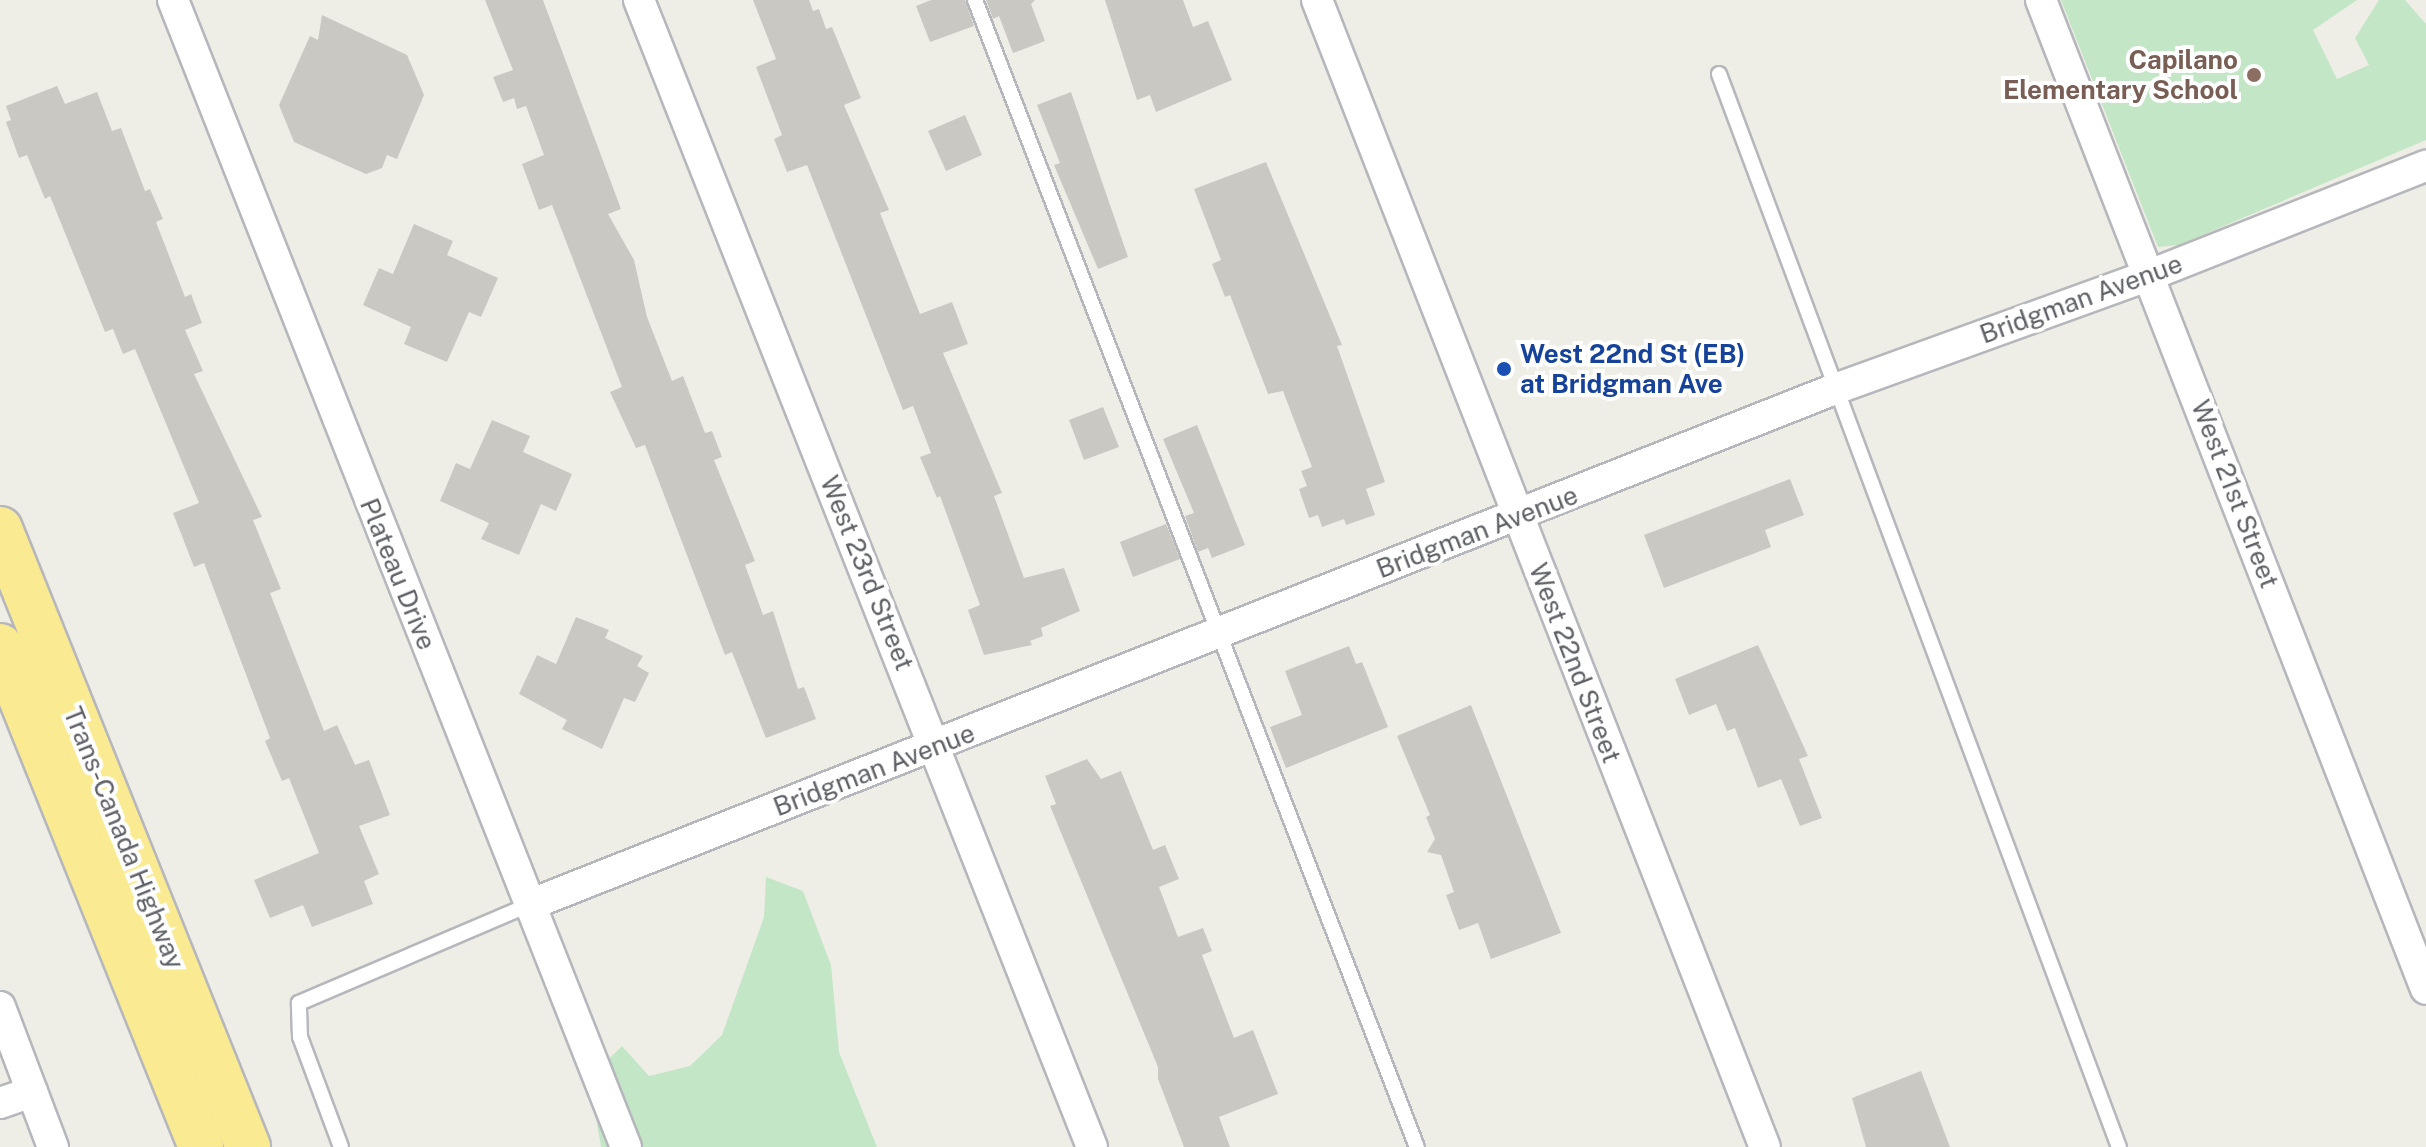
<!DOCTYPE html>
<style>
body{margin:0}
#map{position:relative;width:2426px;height:1147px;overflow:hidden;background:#efeee6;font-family:"Public Sans",sans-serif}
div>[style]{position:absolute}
.green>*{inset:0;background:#c3e6c7}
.building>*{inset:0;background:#cac8c2}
.roads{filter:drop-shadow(2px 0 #b6b7bc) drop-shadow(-2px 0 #b6b7bc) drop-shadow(0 2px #b6b7bc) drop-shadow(0 -2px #b6b7bc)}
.lane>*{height:14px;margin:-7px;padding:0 7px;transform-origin:7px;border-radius:7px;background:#fff}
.street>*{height:30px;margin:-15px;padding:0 15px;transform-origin:15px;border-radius:15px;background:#fff}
.highway>*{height:44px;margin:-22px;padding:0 22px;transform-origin:22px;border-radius:22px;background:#faeb92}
.dots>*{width:22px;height:22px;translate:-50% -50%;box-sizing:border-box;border:4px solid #fff;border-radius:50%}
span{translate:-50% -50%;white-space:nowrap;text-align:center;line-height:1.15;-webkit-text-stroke:8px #fff;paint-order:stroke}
.education-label{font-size:26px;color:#785e54;font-weight:700}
.right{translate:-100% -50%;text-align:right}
.street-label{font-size:26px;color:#5d6065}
.transit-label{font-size:26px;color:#164399;font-weight:700}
.left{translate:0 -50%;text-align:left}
</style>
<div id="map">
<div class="green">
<i style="clip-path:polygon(2061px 0,2357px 0,2313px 30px,2337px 79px,2369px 65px,2355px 38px,2379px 0,2405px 0,2426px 24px,2426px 140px,2179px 245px,2158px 247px)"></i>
<i style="clip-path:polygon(766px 877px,803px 891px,831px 965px,839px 1052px,877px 1147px,601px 1147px,589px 1078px,622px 1046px,649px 1076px,690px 1066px,722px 1035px,764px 917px)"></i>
</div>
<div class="building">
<i style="clip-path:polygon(485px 0,543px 0,621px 209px,608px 214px,634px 260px,647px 317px,672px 381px,683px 376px,705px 433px,712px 431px,722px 457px,714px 460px,755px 561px,745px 565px,763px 615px,773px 611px,798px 689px,804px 687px,816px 719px,766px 738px,732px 652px,725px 655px,645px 445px,636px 448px,610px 392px,622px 387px,552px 205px,539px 210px,522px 164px,544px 155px,526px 106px,517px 109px,514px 98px,503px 102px,493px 77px,513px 70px)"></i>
<i style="clip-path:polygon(753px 0,809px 0,813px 11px,819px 9px,826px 29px,832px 27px,861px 98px,844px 105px,889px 210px,880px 213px,920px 314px,952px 302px,968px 344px,943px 353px,1002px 493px,994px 496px,1024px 578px,1064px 568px,1080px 611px,1041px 628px,1043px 636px,1030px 641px,1032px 645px,984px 655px,968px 610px,980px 605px,940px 496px,937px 498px,920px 457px,931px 453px,913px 406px,903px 410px,807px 165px,787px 172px,774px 139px,782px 135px,756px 67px,776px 59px)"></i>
<i style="clip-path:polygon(931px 0,965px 0,974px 26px,930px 42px,916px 6px)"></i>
<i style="clip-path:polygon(986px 0,1035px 0,1031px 4px,1045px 41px,1013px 53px,999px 16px,993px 19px)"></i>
<i style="clip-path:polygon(1105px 0,1183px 0,1193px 27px,1208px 21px,1232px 80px,1156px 112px,1150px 95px,1137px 100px)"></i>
<i style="clip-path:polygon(322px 15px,407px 55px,424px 95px,397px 159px,387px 155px,382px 168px,366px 174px,294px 142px,279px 105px,310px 36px,318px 40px)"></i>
<i style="clip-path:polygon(57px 86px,65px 104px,97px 92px,112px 131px,121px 128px,145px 191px,150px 189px,163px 219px,156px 222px,185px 297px,191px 294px,202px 323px,185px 330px,203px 371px,194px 374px,262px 517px,253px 520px,281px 589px,270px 593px,324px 731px,337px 725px,355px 765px,369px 760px,390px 815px,359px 826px,379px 874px,364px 881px,373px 904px,312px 927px,303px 905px,270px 918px,254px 880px,319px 853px,289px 778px,282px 781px,265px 741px,270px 738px,204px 563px,194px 567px,173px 513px,199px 503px,135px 349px,123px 354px,113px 329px,105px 332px,50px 196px,45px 199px,27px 155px,19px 158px,6px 122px,11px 120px,6px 106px)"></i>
<i style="clip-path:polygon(1071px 92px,1128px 257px,1098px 269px,1054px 165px,1060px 163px,1037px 105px)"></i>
<i style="clip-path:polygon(965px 115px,982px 155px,946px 171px,928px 131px)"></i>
<i style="clip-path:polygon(1266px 162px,1342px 345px,1337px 346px,1385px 482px,1366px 489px,1375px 515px,1346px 525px,1344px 519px,1322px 527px,1318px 515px,1309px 518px,1299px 489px,1307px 486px,1301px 471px,1312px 467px,1283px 391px,1268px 394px,1230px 295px,1225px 297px,1212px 264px,1221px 260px,1194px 189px)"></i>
<i style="clip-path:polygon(414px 224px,453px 241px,447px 255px,498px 278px,481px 317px,469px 312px,447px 362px,404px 344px,411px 327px,363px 305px,379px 268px,393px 274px)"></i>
<i style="clip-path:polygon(1103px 407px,1119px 447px,1084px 460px,1069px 420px)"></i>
<i style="clip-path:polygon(492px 420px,530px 436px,523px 452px,572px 474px,556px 511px,541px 504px,519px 555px,481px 539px,489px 523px,440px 501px,456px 463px,470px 469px)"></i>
<i style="clip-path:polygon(1197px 425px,1245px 545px,1212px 558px,1208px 548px,1198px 552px,1185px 516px,1194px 513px,1163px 439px)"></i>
<i style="clip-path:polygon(1790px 479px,1804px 515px,1765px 530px,1771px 547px,1664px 588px,1644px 535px)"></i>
<i style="clip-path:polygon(1166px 524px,1180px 559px,1133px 577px,1120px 542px)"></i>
<i style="clip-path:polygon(576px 617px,609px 630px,605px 638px,643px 656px,637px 666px,649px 673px,635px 702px,624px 698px,602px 749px,562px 729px,567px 720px,519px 694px,537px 655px,556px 664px)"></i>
<i style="clip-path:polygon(1758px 645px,1808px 756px,1799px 759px,1822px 818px,1800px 826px,1781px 779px,1758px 788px,1735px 728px,1727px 731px,1716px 704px,1689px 715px,1675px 679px)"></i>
<i style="clip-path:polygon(1349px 646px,1356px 664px,1362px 662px,1388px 727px,1286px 768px,1270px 727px,1302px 715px,1285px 671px)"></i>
<i style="clip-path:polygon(1471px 705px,1561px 933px,1491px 959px,1478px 923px,1459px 930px,1446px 895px,1454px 892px,1441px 855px,1427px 852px,1435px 839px,1426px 817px,1430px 815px,1397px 736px)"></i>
<i style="clip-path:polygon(1087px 759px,1101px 779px,1121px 771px,1153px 850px,1165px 845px,1179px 879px,1159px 887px,1178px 937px,1203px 928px,1212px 951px,1202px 955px,1234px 1038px,1253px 1030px,1278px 1094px,1219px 1117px,1230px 1147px,1184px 1147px,1158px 1079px,1158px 1067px,1050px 806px,1056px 804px,1045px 776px)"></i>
<i style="clip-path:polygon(1921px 1071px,1950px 1147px,1866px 1147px,1852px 1098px)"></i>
</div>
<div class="roads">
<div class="lane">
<i style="left:975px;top:0;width:1229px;rotate:68.93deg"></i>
<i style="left:1719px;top:74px;width:1145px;rotate:69.56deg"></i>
<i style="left:341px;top:1147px;width:117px;rotate:-110.4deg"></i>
<i style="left:300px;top:1037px;width:34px;rotate:-92deg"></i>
<i style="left:299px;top:1003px;width:250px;rotate:-23.1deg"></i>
</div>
<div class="street">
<i style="left:173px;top:0;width:1233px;rotate:68.45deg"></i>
<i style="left:639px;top:0;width:1233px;rotate:68.45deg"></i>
<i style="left:1317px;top:0;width:1231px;rotate:68.67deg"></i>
<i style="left:2041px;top:0;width:1061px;rotate:68.73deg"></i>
<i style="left:529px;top:905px;width:1404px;rotate:-21.56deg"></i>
<i style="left:1835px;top:389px;width:335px;rotate:-19.9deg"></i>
<i style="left:2150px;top:275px;width:297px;rotate:-21.6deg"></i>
<i style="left:0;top:1007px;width:150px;rotate:69.3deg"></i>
<i style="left:0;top:1103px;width:34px;rotate:-19deg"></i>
</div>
<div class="highway">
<i style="left:0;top:529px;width:666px;rotate:68.13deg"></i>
<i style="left:0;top:646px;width:540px;rotate:68.14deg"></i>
</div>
</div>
<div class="dots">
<i style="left:2254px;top:75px;background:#8d6e63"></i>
<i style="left:1504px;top:369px;background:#1a4fb4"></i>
</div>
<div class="education-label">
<span class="right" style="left:2238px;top:75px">Capilano<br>Elementary School</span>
</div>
<div class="street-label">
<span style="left:2081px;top:299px;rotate:-20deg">Bridgman Avenue</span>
<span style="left:2235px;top:494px;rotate:69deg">West 21st Street</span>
<span style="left:1477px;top:532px;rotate:-21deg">Bridgman Avenue</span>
<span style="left:867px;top:573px;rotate:68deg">West 23rd Street</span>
<span style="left:398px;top:574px;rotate:68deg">Plateau Drive</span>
<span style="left:1575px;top:663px;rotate:69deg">West 22nd Street</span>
<span style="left:874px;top:770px;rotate:-21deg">Bridgman Avenue</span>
<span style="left:124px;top:838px;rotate:68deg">Trans-Canada Highway</span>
</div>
<div class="transit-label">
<span class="left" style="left:1520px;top:369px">West 22nd St (EB)<br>at Bridgman Ave</span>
</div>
</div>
